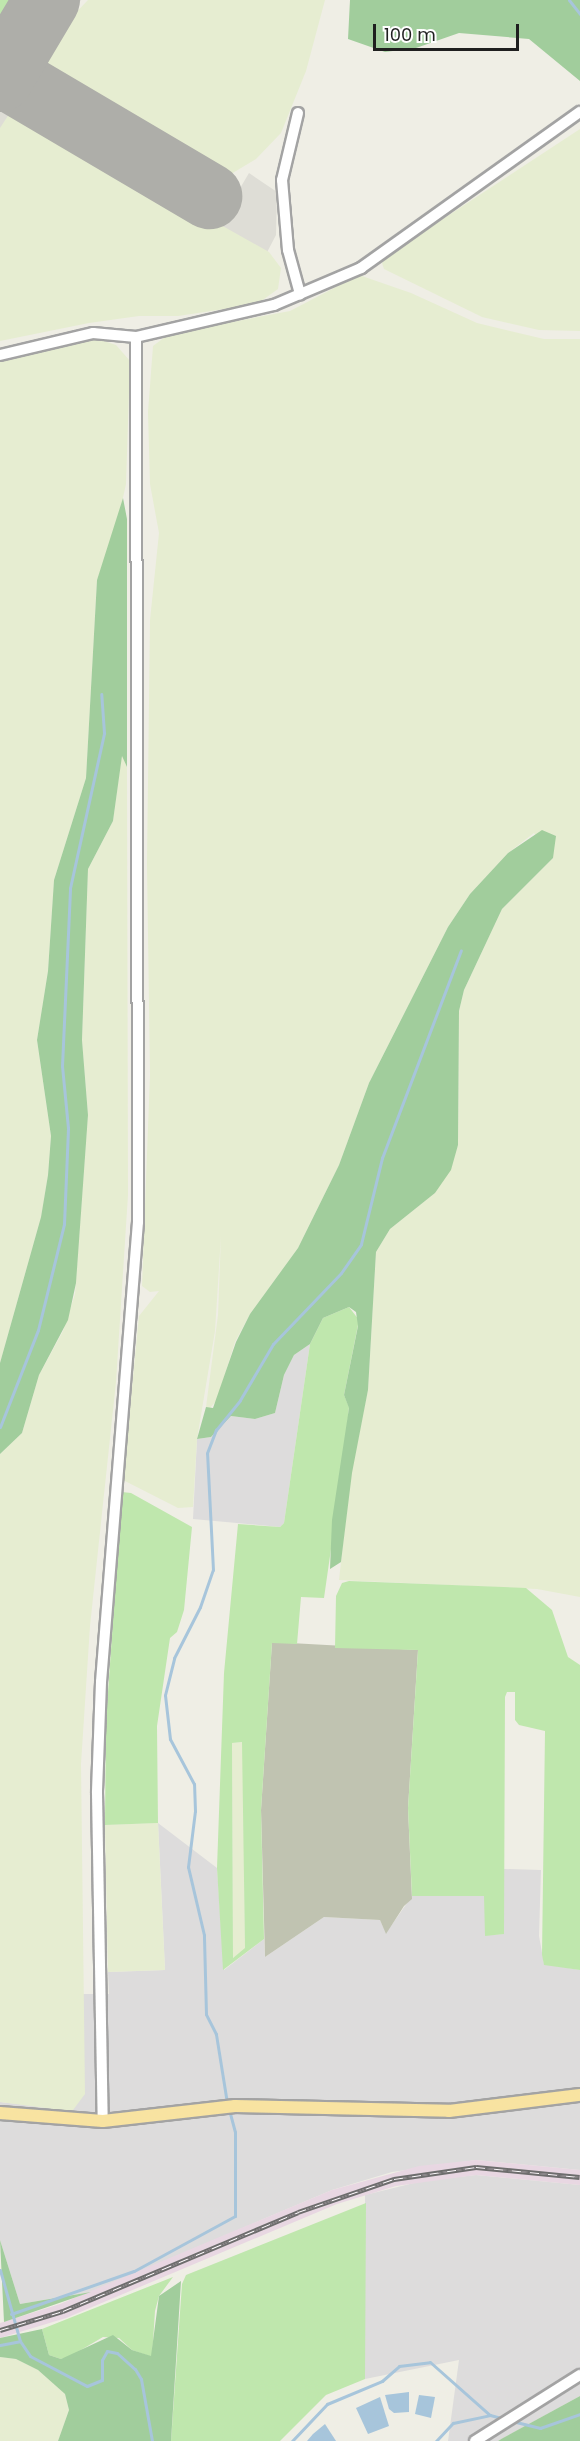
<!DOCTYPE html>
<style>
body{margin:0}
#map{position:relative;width:580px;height:2441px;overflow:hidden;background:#efeee5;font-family:Poppins,sans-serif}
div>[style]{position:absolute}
.residential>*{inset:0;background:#dddcdc}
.industrial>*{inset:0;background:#e8d7e2}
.airport>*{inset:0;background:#deddd6}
.construction>*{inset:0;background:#c0c3b1}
.farmland>*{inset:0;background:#e6edd1}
.grass>*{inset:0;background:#bfe7ad}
.forest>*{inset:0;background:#a1cd9c}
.water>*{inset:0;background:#a7c5db}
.stream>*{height:3px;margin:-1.5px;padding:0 1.5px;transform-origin:1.5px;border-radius:1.5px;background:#a7c5db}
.runway>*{height:66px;margin:-33px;padding:0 33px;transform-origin:33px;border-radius:33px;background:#aeaea9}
.roads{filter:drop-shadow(2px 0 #a3a3a3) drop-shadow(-2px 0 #a3a3a3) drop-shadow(0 2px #a3a3a3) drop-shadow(0 -2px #a3a3a3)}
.minor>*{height:10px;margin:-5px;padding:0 5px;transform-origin:5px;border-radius:5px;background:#fff}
.major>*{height:12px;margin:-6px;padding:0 6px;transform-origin:6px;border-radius:6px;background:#f8e3a1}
.rail>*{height:5px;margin-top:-2.5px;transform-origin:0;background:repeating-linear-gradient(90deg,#fff 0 9px,#6d6d6d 0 18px);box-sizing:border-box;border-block:2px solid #6d6d6d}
span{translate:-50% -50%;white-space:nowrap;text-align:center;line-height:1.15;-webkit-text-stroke:6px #fff;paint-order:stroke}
.scale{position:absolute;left:373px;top:24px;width:146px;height:27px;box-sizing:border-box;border:3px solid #1f1f1f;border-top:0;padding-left:8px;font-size:18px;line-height:21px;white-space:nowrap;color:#1f1f1f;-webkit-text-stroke:4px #fff;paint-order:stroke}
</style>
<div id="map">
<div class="residential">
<i style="clip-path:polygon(310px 1344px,284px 1523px,280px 1527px,193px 1519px,197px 1439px,211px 1437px,231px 1416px,255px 1419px,275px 1413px,284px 1375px,294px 1355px)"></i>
<i style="clip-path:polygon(158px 1823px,217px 1868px,224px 1970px,264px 1939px,265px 1957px,324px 1917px,380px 1920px,386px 1933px,412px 1896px,485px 1896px,485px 1935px,504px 1934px,504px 1869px,541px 1870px,539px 1936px,544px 1964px,580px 1970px,580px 2170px,476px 2160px,392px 2172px,332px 2190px,91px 2292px,20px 2304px,0 2240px,0 2102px,73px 2110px,82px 1994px,109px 1994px,108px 1972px,165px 1970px)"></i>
<i style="clip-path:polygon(476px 2175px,580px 2185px,580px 2396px,498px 2441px,448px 2441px,459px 2360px,365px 2379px,365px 2195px,422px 2181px)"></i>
</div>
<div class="industrial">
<i style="clip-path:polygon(476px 2160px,580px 2170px,580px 2185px,476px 2175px,396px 2186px,337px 2204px,66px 2318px,0 2338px,0 2323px,60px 2304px,332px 2190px,419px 2166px)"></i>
</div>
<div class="airport">
<i style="clip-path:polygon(20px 0,81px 0,38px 71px,239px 190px,249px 173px,277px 192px,276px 235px,262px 262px,0 136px,0 32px)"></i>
</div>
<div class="construction">
<i style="clip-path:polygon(272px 1642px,418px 1650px,408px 1808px,412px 1899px,404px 1906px,386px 1934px,380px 1920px,324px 1917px,265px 1957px,261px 1810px)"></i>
</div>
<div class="farmland">
<i style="clip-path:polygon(88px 0,325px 0,306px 71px,281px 133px,256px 159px,231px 174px,220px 174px,38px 67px,66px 23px)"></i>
<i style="clip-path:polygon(13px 108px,269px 252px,281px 268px,278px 289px,257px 304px,178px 316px,139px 316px,89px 323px,0 341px,0 128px)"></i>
<i style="clip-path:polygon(580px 129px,580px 331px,539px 330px,482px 317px,384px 269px,382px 263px,388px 255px)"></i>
<i style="clip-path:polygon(359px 275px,411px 293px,477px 323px,544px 339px,580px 339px,580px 1597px,537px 1589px,339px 1580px,351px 1473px,368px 1390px,376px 1252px,390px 1229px,435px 1193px,458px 1145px,459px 1011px,464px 990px,502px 909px,553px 858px,534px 833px,508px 853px,470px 894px,448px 927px,369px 1083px,339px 1165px,298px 1248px,250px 1314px,235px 1342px,217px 1400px,209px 1409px,206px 1407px,218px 1315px,221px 1236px,215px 1331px,197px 1439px,193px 1507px,178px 1508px,123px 1480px,139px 1316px,159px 1291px,150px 1292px,142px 1286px,150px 1075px,147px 864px,150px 620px,159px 533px,150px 484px,148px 412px,153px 346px,169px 334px,290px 311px)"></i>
<i style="clip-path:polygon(98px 339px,116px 345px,130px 361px,126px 484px,118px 520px,97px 580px,86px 778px,54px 880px,48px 971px,37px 1040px,51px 1136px,48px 1175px,41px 1217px,0 1363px,0 362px)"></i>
<i style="clip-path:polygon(122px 754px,127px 767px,128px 1195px,116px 1382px,90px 1626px,81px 1764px,85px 2094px,73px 2110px,61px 2110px,0 2102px,0 1454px,22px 1433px,39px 1375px,63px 1331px,75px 1294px,88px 1115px,82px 1040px,88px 869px,113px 821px)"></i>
<i style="clip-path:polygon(243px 1742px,245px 1949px,233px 1958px,232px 1743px)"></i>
<i style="clip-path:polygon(158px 1823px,165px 1970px,108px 1972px,105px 1825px)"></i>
<i style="clip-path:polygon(0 2357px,16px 2359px,38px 2370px,65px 2394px,69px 2410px,58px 2441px,0 2441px)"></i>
</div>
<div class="grass">
<i style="clip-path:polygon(0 0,19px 0,0 31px)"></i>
<i style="clip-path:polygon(evenodd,349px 1307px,359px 1320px,344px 1395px,349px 1407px,344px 1458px,324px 1598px,301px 1597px,297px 1644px,272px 1643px,261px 1810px,264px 1939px,223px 1970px,217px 1868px,224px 1673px,238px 1524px,280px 1527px,284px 1523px,310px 1344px,323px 1318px,349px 1307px,242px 1742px,245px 1948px,233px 1958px,232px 1743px,242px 1742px)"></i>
<i style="clip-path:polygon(122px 1492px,131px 1493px,192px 1527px,184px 1610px,177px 1632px,170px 1638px,157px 1726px,158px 1823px,105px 1825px,106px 1721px)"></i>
<i style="clip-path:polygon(349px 1581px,526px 1588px,552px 1610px,568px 1657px,580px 1665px,580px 1970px,544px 1965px,542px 1955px,545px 1731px,519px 1725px,515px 1720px,515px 1692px,507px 1692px,505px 1697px,504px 1934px,485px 1936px,484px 1896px,412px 1896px,408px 1808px,418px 1650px,335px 1648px,336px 1596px,342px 1583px)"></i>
<i style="clip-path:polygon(366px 2203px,365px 2379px,326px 2395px,280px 2441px,171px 2441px,182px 2284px,186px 2275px)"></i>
<i style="clip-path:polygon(173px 2277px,159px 2296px,155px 2311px,152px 2357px,132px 2350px,119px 2338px,103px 2337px,69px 2357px,61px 2359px,49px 2355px,42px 2329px)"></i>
</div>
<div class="forest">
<i style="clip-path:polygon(350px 0,580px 0,580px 81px,529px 39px,459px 33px,416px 48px,385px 52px,348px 39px)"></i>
<i style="clip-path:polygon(123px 498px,127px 519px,127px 767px,122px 756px,113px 821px,88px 869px,82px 1040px,88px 1115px,76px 1283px,68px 1320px,39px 1375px,22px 1433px,0 1454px,0 1363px,41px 1217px,48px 1175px,51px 1136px,37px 1040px,48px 971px,54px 880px,86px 778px,97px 580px)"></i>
<i style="clip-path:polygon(542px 830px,556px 836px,553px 858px,502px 909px,464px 990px,459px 1011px,458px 1145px,451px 1170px,435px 1193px,390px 1229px,376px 1252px,368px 1390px,352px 1473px,341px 1562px,330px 1569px,332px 1520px,349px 1408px,344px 1395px,358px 1326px,356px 1312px,349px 1307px,323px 1318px,310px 1344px,294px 1355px,284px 1375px,275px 1413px,255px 1419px,231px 1416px,211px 1437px,197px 1439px,206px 1407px,213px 1408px,236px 1342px,250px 1314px,298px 1248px,339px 1165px,369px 1083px,448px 927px,470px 894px,508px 853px)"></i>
<i style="clip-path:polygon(0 2240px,20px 2304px,91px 2292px,4px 2322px)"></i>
<i style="clip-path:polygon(181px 2281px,171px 2441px,58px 2441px,69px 2410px,65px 2394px,38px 2370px,16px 2359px,0 2357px,0 2338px,42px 2329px,49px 2355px,61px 2359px,113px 2335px,132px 2350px,151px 2356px,159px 2296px)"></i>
<i style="clip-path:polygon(580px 2396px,580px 2441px,498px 2441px,503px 2438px)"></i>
</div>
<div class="water">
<i style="clip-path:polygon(409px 2392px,409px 2412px,394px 2413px,389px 2409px,385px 2395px)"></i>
<i style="clip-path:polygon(419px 2395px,435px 2397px,431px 2418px,415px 2414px)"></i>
<i style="clip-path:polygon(380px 2397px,389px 2426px,368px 2434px,356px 2408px)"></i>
<i style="clip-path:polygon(325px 2424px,336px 2441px,307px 2441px,313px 2434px)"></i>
</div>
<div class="stream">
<i style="left:569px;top:0;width:18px;rotate:52deg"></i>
<i style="left:0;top:1427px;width:104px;rotate:-68.6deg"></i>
<i style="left:38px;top:1330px;width:109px;rotate:-76.2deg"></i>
<i style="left:64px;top:1224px;width:96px;rotate:-87.6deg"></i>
<i style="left:68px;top:1128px;width:62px;rotate:-95.5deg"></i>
<i style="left:62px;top:1066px;width:178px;rotate:-87.4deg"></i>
<i style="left:70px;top:888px;width:159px;rotate:-77.6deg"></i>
<i style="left:104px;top:733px;width:39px;rotate:-94deg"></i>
<i style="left:227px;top:2103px;width:70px;rotate:-99.1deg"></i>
<i style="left:216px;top:2034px;width:22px;rotate:-117deg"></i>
<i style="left:206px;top:2014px;width:79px;rotate:-91.5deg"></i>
<i style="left:204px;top:1935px;width:70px;rotate:-103.2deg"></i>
<i style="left:188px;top:1867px;width:56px;rotate:-82.9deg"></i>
<i style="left:195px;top:1811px;width:27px;rotate:-92deg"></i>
<i style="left:194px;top:1784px;width:51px;rotate:-118.1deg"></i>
<i style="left:170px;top:1739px;width:44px;rotate:-96.5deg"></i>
<i style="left:165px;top:1695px;width:38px;rotate:-76deg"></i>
<i style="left:174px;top:1658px;width:57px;rotate:-63deg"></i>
<i style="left:200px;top:1607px;width:39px;rotate:-71deg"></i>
<i style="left:213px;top:1570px;width:117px;rotate:-92.9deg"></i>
<i style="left:207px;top:1453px;width:25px;rotate:-69deg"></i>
<i style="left:216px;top:1430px;width:38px;rotate:-51deg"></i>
<i style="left:240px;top:1400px;width:65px;rotate:-59.5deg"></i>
<i style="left:273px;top:1344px;width:98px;rotate:-46.2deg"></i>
<i style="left:341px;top:1273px;width:35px;rotate:-55deg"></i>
<i style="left:361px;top:1244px;width:89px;rotate:-76.3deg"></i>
<i style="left:382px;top:1158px;width:222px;rotate:-69.2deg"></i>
<i style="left:0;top:2270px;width:74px;rotate:74.3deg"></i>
<i style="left:20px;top:2341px;width:18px;rotate:56deg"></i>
<i style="left:30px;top:2356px;width:64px;rotate:27.8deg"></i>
<i style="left:87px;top:2386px;width:16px;rotate:-22deg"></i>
<i style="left:102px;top:2380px;width:20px;rotate:-90deg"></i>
<i style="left:102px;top:2360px;width:10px;rotate:-61deg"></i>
<i style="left:107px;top:2351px;width:10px;rotate:11deg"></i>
<i style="left:117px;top:2353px;width:24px;rotate:42deg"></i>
<i style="left:135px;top:2369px;width:12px;rotate:59deg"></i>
<i style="left:141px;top:2379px;width:63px;rotate:79.9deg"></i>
<i style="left:11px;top:2314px;width:130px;rotate:-19.3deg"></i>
<i style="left:134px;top:2271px;width:115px;rotate:-28.6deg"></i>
<i style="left:235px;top:2216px;width:84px;rotate:-90deg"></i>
<i style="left:235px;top:2132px;width:24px;rotate:-105deg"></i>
<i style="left:0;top:2345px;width:20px;rotate:-11deg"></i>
<i style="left:512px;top:2421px;width:29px;rotate:14deg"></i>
<i style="left:540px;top:2428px;width:42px;rotate:-19.3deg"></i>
<i style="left:292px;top:2441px;width:51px;rotate:-46.6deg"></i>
<i style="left:327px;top:2404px;width:60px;rotate:-22.7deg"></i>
<i style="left:382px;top:2381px;width:23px;rotate:-41deg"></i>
<i style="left:399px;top:2366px;width:31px;rotate:-7deg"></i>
<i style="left:430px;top:2362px;width:80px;rotate:41.5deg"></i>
<i style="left:436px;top:2441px;width:25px;rotate:-47deg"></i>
<i style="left:453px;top:2423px;width:38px;rotate:-12deg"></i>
<i style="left:490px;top:2415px;width:16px;rotate:15deg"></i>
</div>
<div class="runway">
<i style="left:0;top:73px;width:243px;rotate:30.5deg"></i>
<i style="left:0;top:79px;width:92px;rotate:-59.3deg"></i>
</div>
<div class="roads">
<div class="minor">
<i style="left:298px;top:113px;width:69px;rotate:103.4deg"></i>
<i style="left:282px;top:180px;width:70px;rotate:85.1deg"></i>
<i style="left:288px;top:250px;width:46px;rotate:74.7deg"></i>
<i style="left:136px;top:337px;width:142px;rotate:-13.1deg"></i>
<i style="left:274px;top:305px;width:95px;rotate:-23deg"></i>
<i style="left:361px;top:268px;width:269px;rotate:-35.5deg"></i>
<i style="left:0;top:355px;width:96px;rotate:-13.3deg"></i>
<i style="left:93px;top:333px;width:43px;rotate:5.3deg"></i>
<i style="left:136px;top:337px;width:885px;rotate:89.87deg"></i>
<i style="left:138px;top:1222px;width:461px;rotate:94.6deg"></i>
<i style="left:101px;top:1682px;width:111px;rotate:92.1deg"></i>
<i style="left:97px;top:1793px;width:328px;rotate:89deg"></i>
<i style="left:475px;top:2441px;width:124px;rotate:-32.2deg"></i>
</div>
<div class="major">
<i style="left:0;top:2113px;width:103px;rotate:4.4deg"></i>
<i style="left:103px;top:2121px;width:133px;rotate:-6.5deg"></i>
<i style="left:235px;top:2106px;width:214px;rotate:1.3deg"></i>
<i style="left:449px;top:2111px;width:132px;rotate:-7deg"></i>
</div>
</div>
<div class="rail">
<i style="left:0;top:2330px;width:66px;rotate:-16.8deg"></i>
<i style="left:63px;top:2311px;width:255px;rotate:-22.8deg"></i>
<i style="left:298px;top:2212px;width:102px;rotate:-19deg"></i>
<i style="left:394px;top:2179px;width:83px;rotate:-8.3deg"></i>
<i style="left:476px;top:2167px;width:104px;rotate:5.5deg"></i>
</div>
<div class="scale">100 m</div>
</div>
